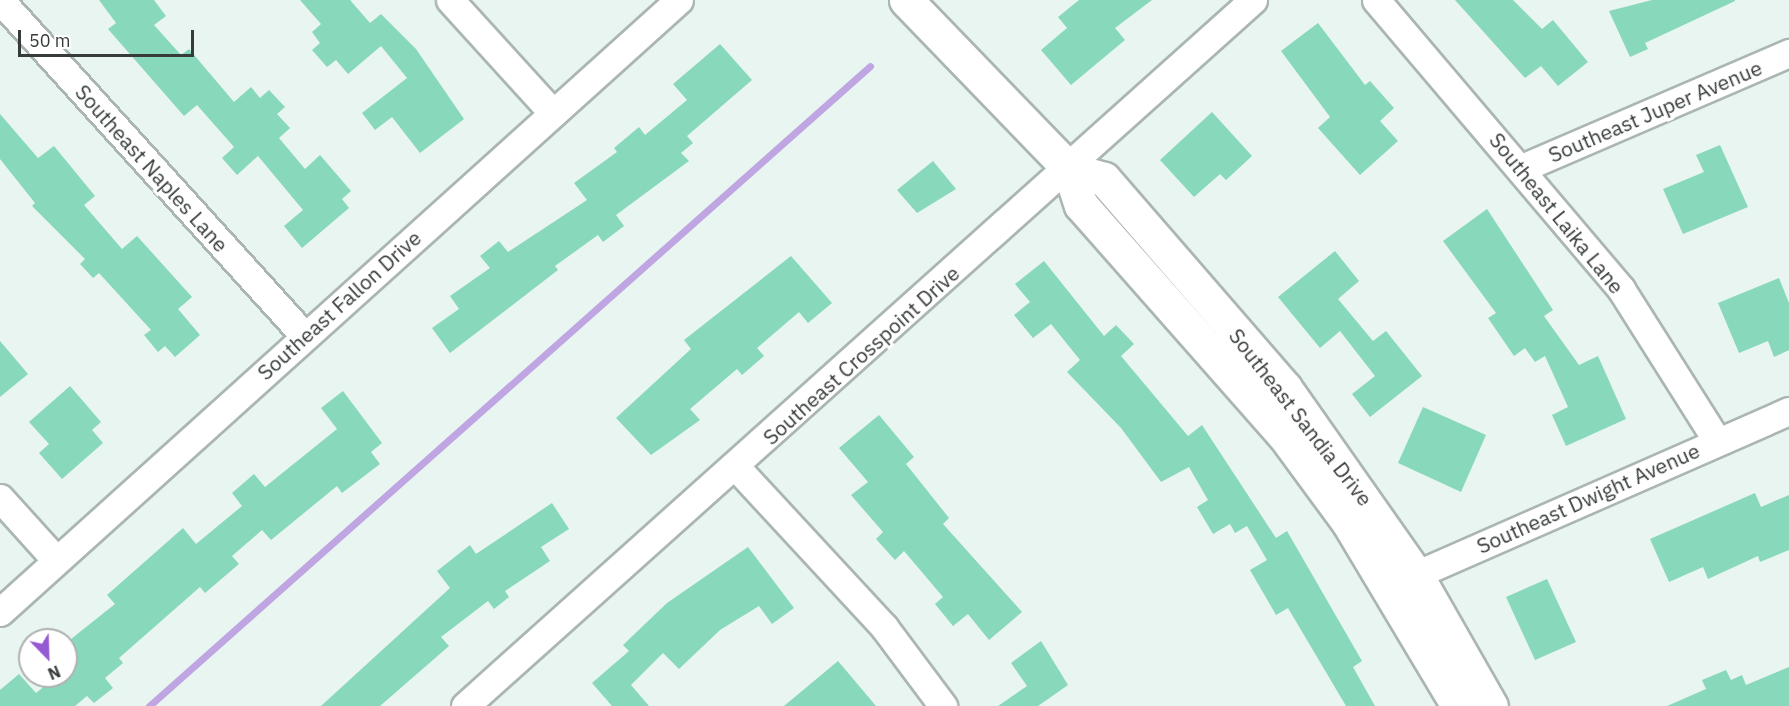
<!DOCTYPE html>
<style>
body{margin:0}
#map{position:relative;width:1789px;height:706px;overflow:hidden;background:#e9f5f0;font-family:"IBM Plex Sans",sans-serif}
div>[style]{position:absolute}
.stream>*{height:7px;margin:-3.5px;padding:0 3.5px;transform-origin:3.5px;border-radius:3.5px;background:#bfa5e1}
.building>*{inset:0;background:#88d8bc}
.roads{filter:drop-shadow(2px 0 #abb6b2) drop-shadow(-2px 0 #abb6b2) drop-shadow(0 2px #abb6b2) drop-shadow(0 -2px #abb6b2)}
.street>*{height:27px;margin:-13.5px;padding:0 13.5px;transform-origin:13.5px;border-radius:13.5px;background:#fff}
.secondary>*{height:33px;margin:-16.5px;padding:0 16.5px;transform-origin:16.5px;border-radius:16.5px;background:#fff}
span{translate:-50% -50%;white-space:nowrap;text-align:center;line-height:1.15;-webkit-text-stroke:6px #fff;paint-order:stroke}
.street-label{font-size:21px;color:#373c3a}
.north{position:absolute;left:18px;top:628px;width:60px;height:60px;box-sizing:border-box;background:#fff;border:2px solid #afb1b0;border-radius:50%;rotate:157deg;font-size:16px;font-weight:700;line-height:24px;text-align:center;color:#373c3a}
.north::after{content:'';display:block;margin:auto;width:21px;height:27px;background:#965bd2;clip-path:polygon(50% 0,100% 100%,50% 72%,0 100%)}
.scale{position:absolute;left:18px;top:30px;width:176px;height:27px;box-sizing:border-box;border:3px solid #373c3a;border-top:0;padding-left:8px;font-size:18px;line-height:21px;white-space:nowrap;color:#373c3a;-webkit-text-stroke:4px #fff;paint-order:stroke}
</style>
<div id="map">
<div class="stream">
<i style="left:149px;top:706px;width:964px;rotate:-41.59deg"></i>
</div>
<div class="building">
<i style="clip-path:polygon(99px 0,154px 0,166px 16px,154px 25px,181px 55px,189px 49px,234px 102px,251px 87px,260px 98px,269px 90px,285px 107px,277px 114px,290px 128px,279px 138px,305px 169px,320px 155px,351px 191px,342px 199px,349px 208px,302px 248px,284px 226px,303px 210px,258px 156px,237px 175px,222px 158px,234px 147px,197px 105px,184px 116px,108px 29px,116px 23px)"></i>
<i style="clip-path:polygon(300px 0,350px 0,370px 23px,381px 14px,416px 49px,464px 119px,420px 153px,392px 117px,375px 130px,362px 113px,407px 78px,381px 46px,348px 74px,336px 60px,327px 67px,312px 50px,320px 43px,312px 32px,321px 24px)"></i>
<i style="clip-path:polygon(1079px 0,1152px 0,1115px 28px,1125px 40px,1071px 85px,1041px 50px,1067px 28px,1058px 17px)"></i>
<i style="clip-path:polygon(1455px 0,1513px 0,1542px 29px,1553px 20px,1588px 62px,1558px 86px,1541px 66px,1525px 78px)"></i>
<i style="clip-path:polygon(1652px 0,1735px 0,1735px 1px,1645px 43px,1648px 49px,1630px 57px,1609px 11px)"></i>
<i style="clip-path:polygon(1318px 23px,1365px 85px,1370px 81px,1394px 108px,1380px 121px,1398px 141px,1360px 175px,1318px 128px,1330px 117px,1281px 51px)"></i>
<i style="clip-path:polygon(720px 44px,752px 80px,687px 136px,693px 143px,681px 153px,689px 161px,616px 215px,624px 226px,603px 242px,598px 235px,555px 266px,558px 270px,450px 353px,432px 328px,459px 309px,450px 296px,490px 268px,480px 256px,499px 241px,508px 252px,587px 200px,574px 183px,617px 152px,614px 148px,639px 127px,645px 135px,687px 100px,673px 84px)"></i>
<i style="clip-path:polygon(1212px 112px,1252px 156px,1226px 180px,1220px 174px,1194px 197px,1160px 160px)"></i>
<i style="clip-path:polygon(0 114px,38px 158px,54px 146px,95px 196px,84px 205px,122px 249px,137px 236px,192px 297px,178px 309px,200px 335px,175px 357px,165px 346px,158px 352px,144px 335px,151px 330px,99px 273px,93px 278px,80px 264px,85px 259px,32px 206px,35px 203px,0 159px)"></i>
<i style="clip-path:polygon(1720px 145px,1748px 207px,1683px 234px,1663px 189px,1704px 172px,1696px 155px)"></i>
<i style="clip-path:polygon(933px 161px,956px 189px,917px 213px,897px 190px)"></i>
<i style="clip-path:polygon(1487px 209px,1553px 310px,1544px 316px,1579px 365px,1598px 356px,1626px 419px,1566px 446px,1552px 415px,1568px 407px,1545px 356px,1535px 362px,1525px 348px,1514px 356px,1488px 318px,1496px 313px,1443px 241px)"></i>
<i style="clip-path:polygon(1335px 251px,1359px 281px,1338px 299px,1373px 341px,1386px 331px,1422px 376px,1370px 417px,1352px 394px,1375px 376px,1340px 331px,1320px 348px,1278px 297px)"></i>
<i style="clip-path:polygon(791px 256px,832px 303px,808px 323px,799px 312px,757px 348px,764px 356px,742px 375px,737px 369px,690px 409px,700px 420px,651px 455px,616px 418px,691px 349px,684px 340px)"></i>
<i style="clip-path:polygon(1044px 261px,1104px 336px,1116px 325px,1134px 344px,1121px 356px,1188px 436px,1202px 425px,1276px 538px,1287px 531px,1362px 661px,1353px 667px,1375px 706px,1346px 706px,1288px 608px,1276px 615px,1250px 570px,1267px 560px,1247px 526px,1235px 533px,1230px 524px,1213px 534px,1197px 507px,1208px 500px,1189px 467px,1161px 482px,1121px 428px,1067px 372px,1080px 360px,1051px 324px,1033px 338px,1014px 315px,1030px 302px,1015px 284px)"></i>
<i style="clip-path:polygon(1779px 278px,1789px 303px,1789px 350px,1774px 357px,1768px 341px,1739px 353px,1718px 303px)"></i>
<i style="clip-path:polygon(0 341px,28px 374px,0 397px)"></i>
<i style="clip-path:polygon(70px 386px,101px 422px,92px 430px,103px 443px,62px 479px,39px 453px,49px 444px,29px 422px)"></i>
<i style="clip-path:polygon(343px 391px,382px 443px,371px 452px,380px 464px,342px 493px,337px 486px,271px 540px,262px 530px,232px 556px,239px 564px,205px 593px,200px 587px,119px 658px,123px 663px,105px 678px,113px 688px,94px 703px,87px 696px,75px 706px,0 706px,0 690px,19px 674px,36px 693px,57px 676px,66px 676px,76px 660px,66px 643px,115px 604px,107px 595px,183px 528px,196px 544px,242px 506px,232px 493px,254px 474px,265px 487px,337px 429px,321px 408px)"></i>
<i style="clip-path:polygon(1423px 407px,1486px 435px,1461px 492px,1398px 463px)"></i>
<i style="clip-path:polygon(879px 415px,914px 457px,906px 464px,949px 518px,943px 524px,1022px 612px,989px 640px,968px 614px,953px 626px,935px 604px,943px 597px,904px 551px,895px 560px,876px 539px,883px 532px,851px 495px,868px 482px,839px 448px)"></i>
<i style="clip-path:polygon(1755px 493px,1761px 507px,1789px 495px,1789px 550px,1760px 562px,1758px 556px,1708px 579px,1703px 567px,1669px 582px,1650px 539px)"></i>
<i style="clip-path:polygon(552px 503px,569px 529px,541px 547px,550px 561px,505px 591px,509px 597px,494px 609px,488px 601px,441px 637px,449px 646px,380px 706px,321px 706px,450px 588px,437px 571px,470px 545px,476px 554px)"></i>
<i style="clip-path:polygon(748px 547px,794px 608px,772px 624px,759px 606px,720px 630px,679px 669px,663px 653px,631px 685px,649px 706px,612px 706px,592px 683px,629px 651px,623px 645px,667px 603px)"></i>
<i style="clip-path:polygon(1547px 579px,1576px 642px,1535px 660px,1506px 597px)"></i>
<i style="clip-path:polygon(1041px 641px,1068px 685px,1038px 706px,998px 706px,1027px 686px,1011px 663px)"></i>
<i style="clip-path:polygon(838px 661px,876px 706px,784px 706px)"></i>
<i style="clip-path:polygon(1789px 667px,1789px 706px,1667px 706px,1706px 689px,1702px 680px,1726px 670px,1731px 680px,1742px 675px,1746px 685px)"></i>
</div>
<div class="roads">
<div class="street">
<i style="left:0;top:0;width:452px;rotate:47.8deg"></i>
<i style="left:450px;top:0;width:153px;rotate:47.7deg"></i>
<i style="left:1376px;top:0;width:379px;rotate:49.7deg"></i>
<i style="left:1621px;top:289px;width:180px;rotate:57.7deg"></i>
<i style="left:1522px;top:168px;width:291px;rotate:-23.3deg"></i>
<i style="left:736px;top:467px;width:218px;rotate:47.2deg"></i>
<i style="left:884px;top:627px;width:99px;rotate:53.2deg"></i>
<i style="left:0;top:498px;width:84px;rotate:47.9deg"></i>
<i style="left:1397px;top:583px;width:428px;rotate:-23.7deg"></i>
<i style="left:0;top:612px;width:914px;rotate:-42.03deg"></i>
<i style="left:465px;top:706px;width:1058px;rotate:-41.86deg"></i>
</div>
<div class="secondary">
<i style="left:906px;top:0;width:235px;rotate:46deg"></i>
<i style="left:1069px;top:169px;width:38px;rotate:72deg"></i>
<i style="left:1081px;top:205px;width:307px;rotate:48.6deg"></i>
<i style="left:1284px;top:435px;width:108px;rotate:53.7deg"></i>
<i style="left:1348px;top:522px;width:214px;rotate:59.1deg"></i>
<i style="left:1069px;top:169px;width:36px;rotate:16deg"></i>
<i style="left:1104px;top:179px;width:276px;rotate:49.1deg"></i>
<i style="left:1285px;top:388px;width:226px;rotate:54.9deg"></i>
<i style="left:1415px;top:573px;width:153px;rotate:60.3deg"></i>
</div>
</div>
<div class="street-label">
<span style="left:1655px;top:111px;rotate:-23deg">Southeast Juper Avenue</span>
<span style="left:152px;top:168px;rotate:48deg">Southeast Naples Lane</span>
<span style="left:1557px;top:213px;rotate:51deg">Southeast Laika Lane</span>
<span style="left:339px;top:305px;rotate:-42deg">Southeast Fallon Drive</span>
<span style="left:861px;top:355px;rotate:-42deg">Southeast Crosspoint Drive</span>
<span style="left:1301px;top:417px;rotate:52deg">Southeast Sandia Drive</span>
<span style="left:1588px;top:498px;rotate:-24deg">Southeast Dwight Avenue</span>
</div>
<div class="north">N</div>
<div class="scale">50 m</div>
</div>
